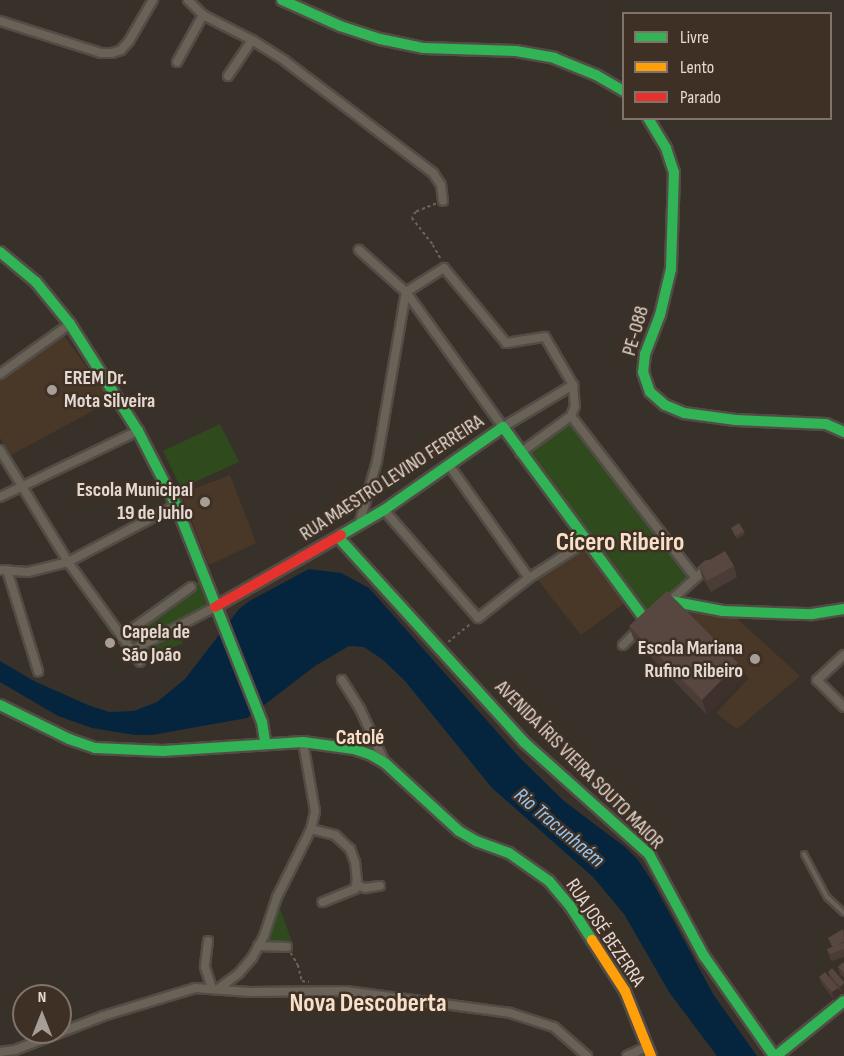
<!DOCTYPE html>
<meta charset="utf-8">
<style>
body{margin:0}
#map{position:relative;width:844px;height:1056px;overflow:hidden;background:#38312a;font-family:"Sofia Sans Condensed",sans-serif}
div>[style]{position:absolute}
.built>*{inset:0;background:#493828}
.green>*{inset:0;background:#2f4b1e}
.water>*{inset:0;background:#05253e}
.path>*{height:1.5px;margin-top:-0.75px;transform-origin:0;background:repeating-linear-gradient(90deg,#69645c 0 3px,transparent 0 6px)}
.roads{filter:drop-shadow(2px 0 #534c46) drop-shadow(-2px 0 #534c46) drop-shadow(0 2px #534c46) drop-shadow(0 -2px #534c46)}
.lane>*{height:4px;margin:-2px;padding:0 2px;transform-origin:2px;border-radius:2px;background:#686257}
.street>*{height:8px;margin:-4px;padding:0 4px;transform-origin:4px;border-radius:4px;background:#686257}
.fast>*{height:10px;margin:-5px;padding:0 5px;transform-origin:5px;border-radius:5px;background:#30b455}
.slow>*{height:10px;margin:-5px;padding:0 5px;transform-origin:5px;border-radius:5px;background:#ff9f0a}
.jam>*{height:10px;margin:-5px;padding:0 5px;transform-origin:5px;border-radius:5px;background:#e5322d}
.wall>*{inset:0;background:#4c3c37}
.shaded-wall>*{inset:0;background:#3e312d}
.building>*{inset:0;background:#584640}
.dots>*{width:16px;height:16px;translate:-50% -50%;box-sizing:border-box;border:3px solid #3e3024;border-radius:50%}
span{translate:-50% -50%;white-space:nowrap;text-align:center;line-height:1.15;-webkit-text-stroke:5px #3e3024;paint-order:stroke}
.street-label{font-size:20px;color:#e3d9d2}
.poi-label{font-size:20px;color:#e3d9d2;font-weight:700}
.left{translate:0 -50%;text-align:left}
.right{translate:-100% -50%;text-align:right}
.neighbourhood-label{font-size:21px;color:#f7dfc9;font-weight:700}
.water-label{font-size:21px;color:#94c6f5;font-style:italic}
.district-label{font-size:26px;color:#f7dfc9;font-weight:700}
.legend{position:absolute;left:622px;top:12px;width:210px;height:108px;box-sizing:border-box;background:#3e3024;border:2px solid #80746a;margin:0;padding:8px 10px;list-style:none;font-size:18px;color:#e3d9d2}
.legend li{display:flex;align-items:center;gap:12px;height:30px}
.legend b{width:30px;border:2px solid #80746a}
.north{position:absolute;left:12px;top:984px;width:60px;height:60px;box-sizing:border-box;background:#3e3024;border:2px solid #80746a;border-radius:50%;rotate:0deg;font-size:16px;font-weight:700;line-height:24px;text-align:center;color:#e3d9d2}
.north::after{content:'';display:block;margin:auto;width:21px;height:27px;background:#a79e97;clip-path:polygon(50% 0,100% 100%,50% 72%,0 100%)}
</style>
<div id="map">
<div class="built">
<i style="clip-path:polygon(63px 334px,111px 401px,11px 455px,0 438px,0 379px)"></i>
<i style="clip-path:polygon(230px 475px,256px 543px,209px 565px,181px 494px)"></i>
<i style="clip-path:polygon(584px 547px,625px 603px,581px 635px,538px 580px)"></i>
<i style="clip-path:polygon(678px 610px,734px 616px,800px 676px,737px 729px,716px 713px,749px 678px)"></i>
</div>
<div class="green">
<i style="clip-path:polygon(568px 422px,689px 574px,670px 601px,647px 622px,520px 453px)"></i>
<i style="clip-path:polygon(220px 424px,239px 462px,181px 488px,163px 451px)"></i>
<i style="clip-path:polygon(203px 578px,214px 608px,175px 627px,183px 643px,140px 662px,121px 637px)"></i>
<i style="clip-path:polygon(278px 903px,292px 942px,268px 943px)"></i>
</div>
<div class="water">
<i style="clip-path:polygon(309px 569px,341px 573px,369px 588px,522px 760px,564px 801px,625px 847px,638px 860px,652px 881px,713px 994px,757px 1056px,717px 1056px,669px 992px,624px 914px,593px 877px,492px 788px,405px 681px,382px 659px,364px 647px,349px 646px,315px 666px,247px 718px,152px 735px,135px 735px,92px 728px,58px 716px,0 682px,0 661px,34px 681px,88px 705px,109px 712px,134px 711px,157px 702px,185px 679px,239px 609px,251px 600px)"></i>
</div>
<div class="path">
<i style="left:436px;top:204px;width:22px;rotate:158deg"></i>
<i style="left:416px;top:212px;width:7px;rotate:124deg"></i>
<i style="left:412px;top:218px;width:34px;rotate:52deg"></i>
<i style="left:433px;top:245px;width:18px;rotate:61deg"></i>
<i style="left:448px;top:642px;width:28px;rotate:-39deg"></i>
<i style="left:291px;top:953px;width:14px;rotate:60deg"></i>
<i style="left:298px;top:965px;width:16px;rotate:76deg"></i>
<i style="left:302px;top:981px;width:7px;rotate:8deg"></i>
</div>
<div class="roads">
<div class="lane">
<i style="left:804px;top:854px;width:49px;rotate:61.9deg"></i>
<i style="left:827px;top:897px;width:23px;rotate:43deg"></i>
</div>
<div class="street">
<i style="left:188px;top:0;width:21px;rotate:45deg"></i>
<i style="left:203px;top:15px;width:55px;rotate:27deg"></i>
<i style="left:252px;top:40px;width:39px;rotate:32deg"></i>
<i style="left:285px;top:61px;width:186px;rotate:37.1deg"></i>
<i style="left:433px;top:173px;width:14px;rotate:56deg"></i>
<i style="left:441px;top:185px;width:16px;rotate:83deg"></i>
<i style="left:0;top:21px;width:106px;rotate:17.6deg"></i>
<i style="left:101px;top:53px;width:11px"></i>
<i style="left:112px;top:53px;width:9px;rotate:-18deg"></i>
<i style="left:121px;top:50px;width:12px;rotate:-48deg"></i>
<i style="left:129px;top:41px;width:48px;rotate:-59.7deg"></i>
<i style="left:177px;top:62px;width:54px;rotate:-61deg"></i>
<i style="left:228px;top:76px;width:43px;rotate:-56.3deg"></i>
<i style="left:359px;top:250px;width:63px;rotate:41.8deg"></i>
<i style="left:406px;top:292px;width:166px;rotate:54.3deg"></i>
<i style="left:503px;top:427px;width:82px;rotate:-31deg"></i>
<i style="left:0;top:374px;width:86px;rotate:-35.5deg"></i>
<i style="left:571px;top:416px;width:203px;rotate:52.4deg"></i>
<i style="left:0;top:450px;width:131px;rotate:58.7deg"></i>
<i style="left:68px;top:562px;width:123px;rotate:54.2deg"></i>
<i style="left:449px;top:465px;width:138px;rotate:54.7deg"></i>
<i style="left:0;top:497px;width:153px;rotate:-25.6deg"></i>
<i style="left:384px;top:510px;width:143px;rotate:49deg"></i>
<i style="left:478px;top:618px;width:65px;rotate:-38.1deg"></i>
<i style="left:529px;top:578px;width:69px;rotate:-32.5deg"></i>
<i style="left:359px;top:525px;width:66px;rotate:-74.3deg"></i>
<i style="left:377px;top:461px;width:171px;rotate:-80.3deg"></i>
<i style="left:406px;top:292px;width:45px;rotate:-32.3deg"></i>
<i style="left:444px;top:268px;width:97px;rotate:50.4deg"></i>
<i style="left:506px;top:343px;width:39px;rotate:-9deg"></i>
<i style="left:545px;top:337px;width:56px;rotate:59.7deg"></i>
<i style="left:573px;top:385px;width:21px;rotate:85deg"></i>
<i style="left:575px;top:406px;width:11px;rotate:112deg"></i>
<i style="left:571px;top:416px;width:63px;rotate:144deg"></i>
<i style="left:0;top:570px;width:28px;rotate:4deg"></i>
<i style="left:28px;top:572px;width:41px;rotate:-14deg"></i>
<i style="left:68px;top:562px;width:122px;rotate:-27.8deg"></i>
<i style="left:7px;top:570px;width:106px;rotate:72.9deg"></i>
<i style="left:670px;top:601px;width:52px;rotate:-41.9deg"></i>
<i style="left:121px;top:637px;width:86px;rotate:-35.5deg"></i>
<i style="left:623px;top:645px;width:23px;rotate:-45deg"></i>
<i style="left:131px;top:651px;width:95px;rotate:-27.6deg"></i>
<i style="left:844px;top:655px;width:37px;rotate:137deg"></i>
<i style="left:817px;top:680px;width:38px;rotate:45deg"></i>
<i style="left:342px;top:680px;width:34px;rotate:58deg"></i>
<i style="left:360px;top:709px;width:60px;rotate:65.2deg"></i>
<i style="left:311px;top:829px;width:25px;rotate:14deg"></i>
<i style="left:335px;top:835px;width:21px;rotate:43deg"></i>
<i style="left:350px;top:849px;width:14px;rotate:69deg"></i>
<i style="left:355px;top:862px;width:18px;rotate:84deg"></i>
<i style="left:357px;top:880px;width:9px;rotate:103deg"></i>
<i style="left:355px;top:889px;width:35px;rotate:158deg"></i>
<i style="left:357px;top:885px;width:9px;rotate:21deg"></i>
<i style="left:365px;top:888px;width:15px;rotate:-8deg"></i>
<i style="left:208px;top:941px;width:26px;rotate:97deg"></i>
<i style="left:205px;top:967px;width:23px;rotate:72deg"></i>
<i style="left:258px;top:946px;width:29px;rotate:2deg"></i>
<i style="left:218px;top:989px;width:26px;rotate:-37deg"></i>
<i style="left:239px;top:973px;width:20px;rotate:-49deg"></i>
<i style="left:252px;top:958px;width:25px;rotate:-61deg"></i>
<i style="left:264px;top:936px;width:41px;rotate:-71.6deg"></i>
<i style="left:277px;top:897px;width:76px;rotate:-63.4deg"></i>
<i style="left:311px;top:829px;width:18px;rotate:-77deg"></i>
<i style="left:315px;top:811px;width:70px;rotate:-99.9deg"></i>
<i style="left:0;top:1052px;width:15px;rotate:-8deg"></i>
<i style="left:15px;top:1050px;width:94px;rotate:-21.1deg"></i>
<i style="left:103px;top:1016px;width:96px;rotate:-16.9deg"></i>
<i style="left:195px;top:988px;width:55px;rotate:4.2deg"></i>
<i style="left:250px;top:992px;width:96px;rotate:-0.6deg"></i>
<i style="left:346px;top:991px;width:165px;rotate:7.6deg"></i>
<i style="left:510px;top:1013px;width:46px;rotate:17.7deg"></i>
<i style="left:554px;top:1027px;width:44px;rotate:41.3deg"></i>
<i style="left:627px;top:1056px;width:23px;rotate:-25deg"></i>
</div>
<div class="fast">
<i style="left:282px;top:0;width:64px;rotate:24.1deg"></i>
<i style="left:340px;top:26px;width:42px;rotate:18deg"></i>
<i style="left:380px;top:39px;width:45px;rotate:11.6deg"></i>
<i style="left:424px;top:48px;width:92px;rotate:1.9deg"></i>
<i style="left:516px;top:51px;width:39px;rotate:10deg"></i>
<i style="left:554px;top:58px;width:45px;rotate:22deg"></i>
<i style="left:596px;top:75px;width:32px;rotate:30deg"></i>
<i style="left:648px;top:118px;width:35px;rotate:59deg"></i>
<i style="left:666px;top:148px;width:25px;rotate:72deg"></i>
<i style="left:674px;top:172px;width:97px;rotate:91.8deg"></i>
<i style="left:671px;top:269px;width:47px;rotate:103.4deg"></i>
<i style="left:660px;top:315px;width:42px;rotate:111deg"></i>
<i style="left:645px;top:354px;width:18px;rotate:96deg"></i>
<i style="left:643px;top:372px;width:21px;rotate:71deg"></i>
<i style="left:650px;top:392px;width:20px;rotate:41deg"></i>
<i style="left:665px;top:405px;width:21px;rotate:23deg"></i>
<i style="left:684px;top:413px;width:52px;rotate:7.7deg"></i>
<i style="left:736px;top:420px;width:90px;rotate:2.5deg"></i>
<i style="left:826px;top:424px;width:20px;rotate:24deg"></i>
<i style="left:0;top:252px;width:47px;rotate:39.8deg"></i>
<i style="left:36px;top:282px;width:54px;rotate:51deg"></i>
<i style="left:70px;top:324px;width:127px;rotate:57.6deg"></i>
<i style="left:138px;top:431px;width:83px;rotate:62.8deg"></i>
<i style="left:176px;top:505px;width:233px;rotate:68.4deg"></i>
<i style="left:262px;top:722px;width:20px;rotate:81deg"></i>
<i style="left:341px;top:535px;width:50px;rotate:-30.2deg"></i>
<i style="left:384px;top:510px;width:145px;rotate:-34.9deg"></i>
<i style="left:503px;top:427px;width:242px;rotate:53.6deg"></i>
<i style="left:647px;top:622px;width:3px;rotate:-45deg"></i>
<i style="left:339px;top:538px;width:275px;rotate:47.8deg"></i>
<i style="left:524px;top:742px;width:168px;rotate:41.9deg"></i>
<i style="left:649px;top:854px;width:116px;rotate:61.7deg"></i>
<i style="left:704px;top:956px;width:122px;rotate:55deg"></i>
<i style="left:668px;top:604px;width:4px;rotate:-56deg"></i>
<i style="left:670px;top:601px;width:54px;rotate:10.7deg"></i>
<i style="left:723px;top:611px;width:51px;rotate:2.2deg"></i>
<i style="left:774px;top:613px;width:38px;rotate:2deg"></i>
<i style="left:812px;top:614px;width:32px;rotate:-9deg"></i>
<i style="left:0;top:705px;width:77px;rotate:26.2deg"></i>
<i style="left:69px;top:739px;width:28px;rotate:19deg"></i>
<i style="left:95px;top:748px;width:68px;rotate:2.5deg"></i>
<i style="left:163px;top:751px;width:140px;rotate:-3.7deg"></i>
<i style="left:303px;top:742px;width:51px;rotate:7.8deg"></i>
<i style="left:354px;top:749px;width:18px;rotate:19deg"></i>
<i style="left:371px;top:755px;width:16px;rotate:30deg"></i>
<i style="left:385px;top:763px;width:100px;rotate:42.6deg"></i>
<i style="left:459px;top:831px;width:20px;rotate:30deg"></i>
<i style="left:476px;top:841px;width:35px;rotate:20deg"></i>
<i style="left:509px;top:853px;width:49px;rotate:35deg"></i>
<i style="left:549px;top:881px;width:33px;rotate:50deg"></i>
<i style="left:570px;top:906px;width:40px;rotate:57.1deg"></i>
<i style="left:776px;top:1056px;width:87px;rotate:-39deg"></i>
</div>
<div class="slow">
<i style="left:592px;top:940px;width:61px;rotate:57.1deg"></i>
<i style="left:625px;top:991px;width:70px;rotate:68.2deg"></i>
</div>
<div class="jam">
<i style="left:215px;top:607px;width:145px;rotate:-29.7deg"></i>
</div>
</div>
<div class="wall">
<i style="clip-path:polygon(731px 528px,744px 531px,745px 534px,737px 539px)"></i>
<i style="clip-path:polygon(699px 566px,734px 566px,737px 577px,711px 592px,702px 577px)"></i>
<i style="clip-path:polygon(629px 626px,743px 677px,707px 715px,634px 640px)"></i>
<i style="clip-path:polygon(844px 930px,844px 957px,831px 961px,827px 949px,832px 947px,828px 938px)"></i>
<i style="clip-path:polygon(844px 964px,844px 978px,840px 974px,838px 967px)"></i>
<i style="clip-path:polygon(828px 972px,844px 982px,844px 992px,842px 994px,838px 988px,840px 995px,834px 1000px,822px 984px,819px 977px,830px 978px)"></i>
</div>
<div class="shaded-wall">
<i style="clip-path:polygon(738px 663px,743px 677px,707px 715px,702px 700px)"></i>
<i style="clip-path:polygon(844px 983px,844px 992px,842px 994px,840px 987px)"></i>
<i style="clip-path:polygon(838px 988px,840px 995px,834px 1000px,832px 992px)"></i>
</div>
<div class="building">
<i style="clip-path:polygon(739px 523px,744px 531px,735px 536px,731px 528px)"></i>
<i style="clip-path:polygon(725px 551px,734px 566px,707px 581px,699px 566px)"></i>
<i style="clip-path:polygon(667px 591px,738px 663px,702px 700px,629px 626px)"></i>
<i style="clip-path:polygon(843px 929px,844px 941px,836px 946px,844px 943px,844px 949px,829px 954px,827px 949px,833px 947px,828px 938px)"></i>
<i style="clip-path:polygon(843px 962px,844px 964px,844px 973px,838px 967px)"></i>
<i style="clip-path:polygon(832px 968px,844px 982px,844px 983px,840px 987px,828px 972px)"></i>
<i style="clip-path:polygon(825px 972px,838px 988px,832px 992px,819px 977px)"></i>
</div>
<div class="dots">
<i style="left:52px;top:390px;background:#a79e97"></i>
<i style="left:205px;top:502px;background:#a79e97"></i>
<i style="left:110px;top:643px;background:#a79e97"></i>
<i style="left:755px;top:659px;background:#a79e97"></i>
</div>
<div class="street-label">
<span style="left:636px;top:331px;rotate:-74deg">PE-088</span>
<span style="left:392px;top:478px;rotate:-33deg">RUA MAESTRO LEVINO FERREIRA</span>
<span style="left:579px;top:765px;rotate:45deg">AVENIDA ÍRIS VIEIRA SOUTO MAIOR</span>
<span style="left:605px;top:933px;rotate:56deg">RUA JOSÉ BEZERRA</span>
</div>
<div class="poi-label">
<span class="left" style="left:64px;top:390px">EREM Dr.<br>Mota Silveira</span>
<span class="right" style="left:193px;top:502px">Escola Municipal<br>19 de Juhlo</span>
<span class="left" style="left:122px;top:644px">Capela de<br>São João</span>
<span class="right" style="left:743px;top:660px">Escola Mariana<br>Rufino Ribeiro</span>
</div>
<div class="neighbourhood-label">
<span style="left:360px;top:738px">Catolé</span>
</div>
<div class="water-label">
<span style="left:559px;top:828px;rotate:40deg">Rio Tracunhaém</span>
</div>
<div class="district-label">
<span style="left:620px;top:543px">Cícero Ribeiro</span>
<span style="left:368px;top:1004px">Nova Descoberta</span>
</div>
<ul class="legend">
<li><b style="height:8px;background:#30b455"></b>Livre</li>
<li><b style="height:8px;background:#ff9f0a"></b>Lento</li>
<li><b style="height:8px;background:#e5322d"></b>Parado</li>
</ul>
<div class="north">N</div>
</div>
